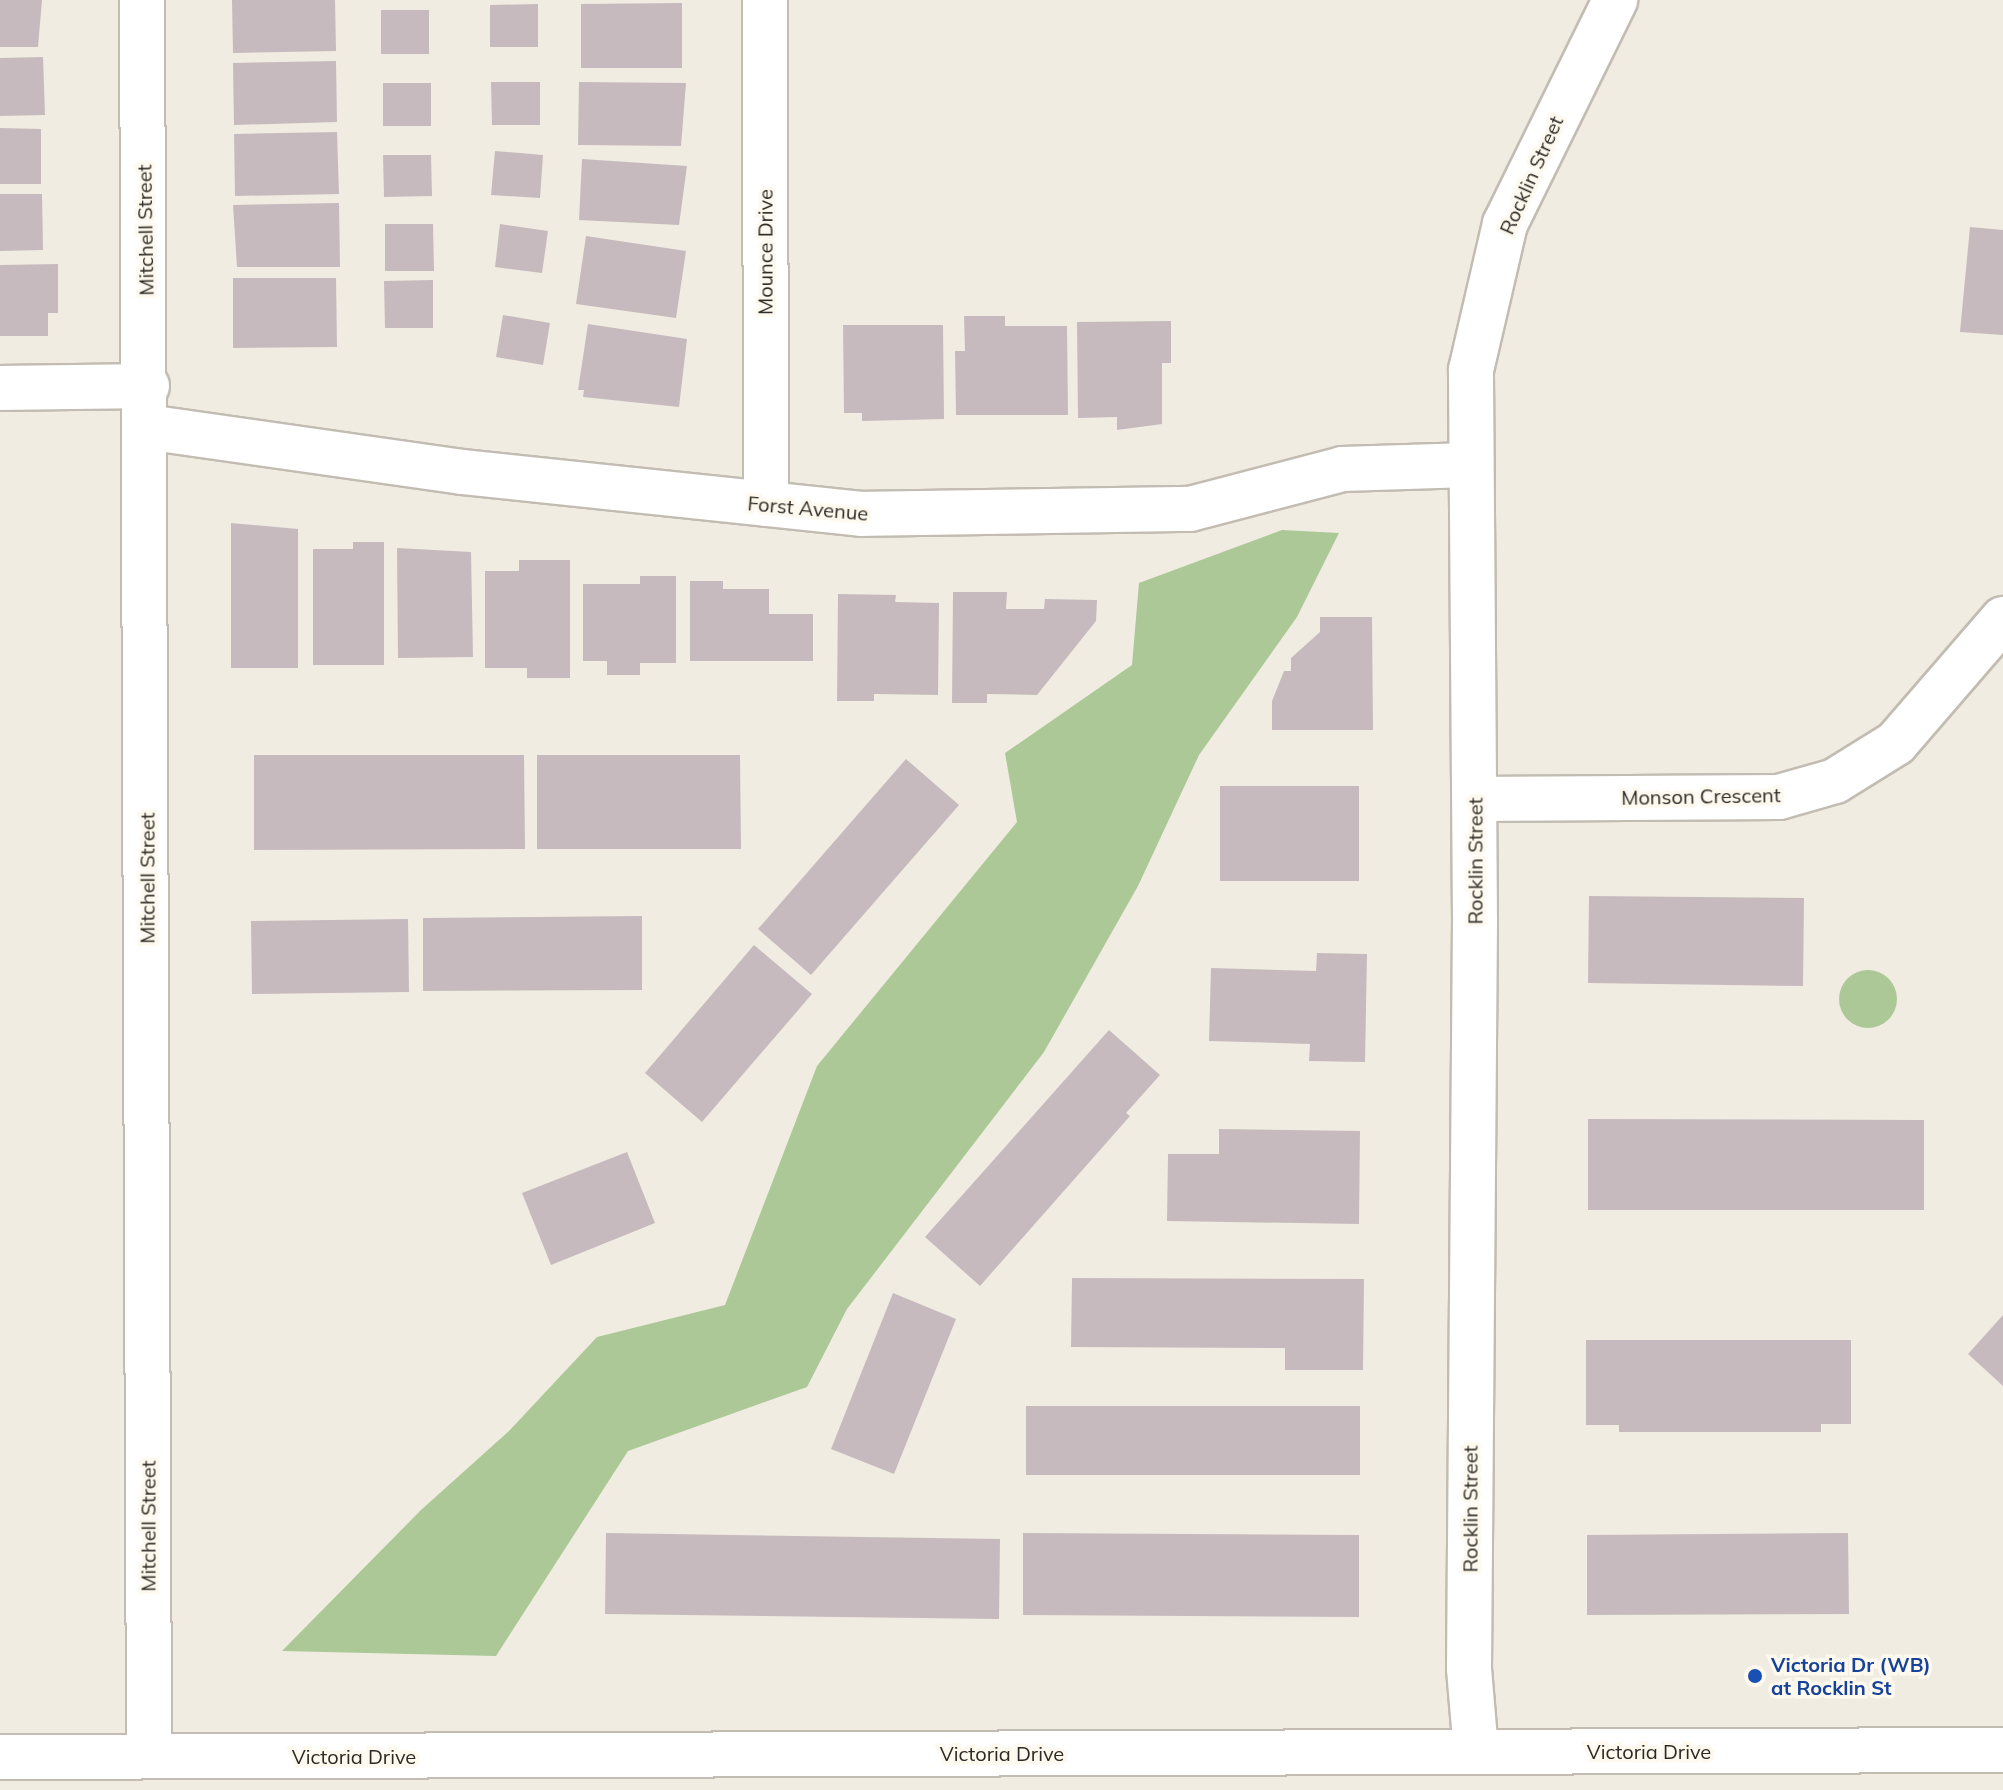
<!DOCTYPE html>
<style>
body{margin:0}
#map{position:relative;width:2003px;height:1790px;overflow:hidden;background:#f1ece1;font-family:Mulish,sans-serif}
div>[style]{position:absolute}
.green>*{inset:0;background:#abc896}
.round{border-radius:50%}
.building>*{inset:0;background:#c6babf}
.roads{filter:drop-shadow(2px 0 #c2bcb2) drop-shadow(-2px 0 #c2bcb2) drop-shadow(0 2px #c2bcb2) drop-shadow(0 -2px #c2bcb2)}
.minor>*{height:44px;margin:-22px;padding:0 22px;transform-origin:22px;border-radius:22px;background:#fff}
.tertiary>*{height:44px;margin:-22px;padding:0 22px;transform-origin:22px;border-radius:22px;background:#fff}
.secondary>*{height:44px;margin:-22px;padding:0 22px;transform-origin:22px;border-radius:22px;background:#fff}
.dots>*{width:22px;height:22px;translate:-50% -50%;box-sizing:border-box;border:4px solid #fef9ee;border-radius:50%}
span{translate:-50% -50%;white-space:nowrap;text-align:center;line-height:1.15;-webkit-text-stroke:7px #fef9ee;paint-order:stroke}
.street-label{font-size:20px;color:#2c2a26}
.transit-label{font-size:20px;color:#164399;font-weight:700}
.left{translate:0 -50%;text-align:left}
</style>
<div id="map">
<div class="green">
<i style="clip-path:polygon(1282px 530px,1339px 533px,1297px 617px,1199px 755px,1138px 886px,1044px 1052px,847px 1309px,807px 1387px,628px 1451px,496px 1656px,282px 1651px,421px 1510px,509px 1431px,597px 1337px,725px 1305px,817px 1066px,1017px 822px,1005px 753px,1132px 665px,1139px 583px)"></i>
<i class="round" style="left:1839px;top:970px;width:58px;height:58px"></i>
</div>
<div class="building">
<i style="clip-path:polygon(0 0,42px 0,38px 47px,0 47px)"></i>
<i style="clip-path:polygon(232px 0,335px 0,336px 51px,233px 53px)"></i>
<i style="clip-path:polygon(682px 3px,682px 68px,581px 68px,581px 4px)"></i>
<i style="clip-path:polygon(538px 4px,538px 47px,490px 47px,490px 5px)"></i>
<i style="clip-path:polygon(381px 10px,429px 10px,429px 54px,381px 54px)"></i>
<i style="clip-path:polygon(43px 57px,45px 115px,0 116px,0 58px)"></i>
<i style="clip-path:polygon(336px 61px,337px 122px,234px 125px,233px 63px)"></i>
<i style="clip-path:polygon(491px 82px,540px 82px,540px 125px,492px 125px)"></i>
<i style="clip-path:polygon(579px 82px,686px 83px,681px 146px,578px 145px)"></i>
<i style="clip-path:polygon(383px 83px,431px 83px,431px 126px,383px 126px)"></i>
<i style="clip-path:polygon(0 128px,41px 129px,41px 184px,0 184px)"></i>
<i style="clip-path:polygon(337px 132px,339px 194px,235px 196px,234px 134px)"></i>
<i style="clip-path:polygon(495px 151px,543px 155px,540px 198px,491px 195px)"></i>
<i style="clip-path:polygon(383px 155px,431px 155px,432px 196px,384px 197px)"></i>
<i style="clip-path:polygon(582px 159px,687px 166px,679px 225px,579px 220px)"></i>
<i style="clip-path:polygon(0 194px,42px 194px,43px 250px,0 251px)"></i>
<i style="clip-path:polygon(339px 203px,340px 267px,237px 267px,233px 205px)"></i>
<i style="clip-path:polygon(385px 224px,433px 224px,434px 271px,385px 271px)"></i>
<i style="clip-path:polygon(500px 224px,548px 231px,542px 273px,495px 267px)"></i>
<i style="clip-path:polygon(1970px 227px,2003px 230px,2003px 335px,1960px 332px)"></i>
<i style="clip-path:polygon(586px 236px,686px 251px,676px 318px,576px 304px)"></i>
<i style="clip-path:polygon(58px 264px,58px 313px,48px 313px,48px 336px,0 336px,0 265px)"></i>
<i style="clip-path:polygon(233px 278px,336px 278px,337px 347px,233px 348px)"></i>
<i style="clip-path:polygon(433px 280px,433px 328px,385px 328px,384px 281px)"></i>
<i style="clip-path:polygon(503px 315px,550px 323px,543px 365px,496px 357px)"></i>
<i style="clip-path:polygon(964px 316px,1005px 316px,1005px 326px,1067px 326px,1068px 415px,956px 415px,955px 351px,965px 351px)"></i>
<i style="clip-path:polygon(1171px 321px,1171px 363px,1162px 363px,1162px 424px,1117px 430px,1117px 417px,1078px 418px,1077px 322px)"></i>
<i style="clip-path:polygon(588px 324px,687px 339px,679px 407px,583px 397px,584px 390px,578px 390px)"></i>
<i style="clip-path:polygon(843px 325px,943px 325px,944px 419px,862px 421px,862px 413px,844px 413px)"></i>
<i style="clip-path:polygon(231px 523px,298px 529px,298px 668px,231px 668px)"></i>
<i style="clip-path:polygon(353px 542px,384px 542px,384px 665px,313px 665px,313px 549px,353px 549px)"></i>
<i style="clip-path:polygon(397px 548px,471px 552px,473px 657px,398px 658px)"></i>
<i style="clip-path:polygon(519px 560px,570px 560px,570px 678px,527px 678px,527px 668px,485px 668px,485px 571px,519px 571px)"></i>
<i style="clip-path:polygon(640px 576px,676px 576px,676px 663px,640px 663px,640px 675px,607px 675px,607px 661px,583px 661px,583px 584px,640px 584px)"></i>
<i style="clip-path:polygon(690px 581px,723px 581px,723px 589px,769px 589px,769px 614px,813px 614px,813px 661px,690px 661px)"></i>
<i style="clip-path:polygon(953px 592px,1007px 592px,1006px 609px,1044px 609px,1045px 599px,1097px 600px,1096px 621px,1037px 695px,987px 694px,987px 703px,952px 703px)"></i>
<i style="clip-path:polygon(838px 594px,896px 595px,895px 602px,939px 603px,938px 695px,874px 694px,874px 701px,837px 701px)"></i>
<i style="clip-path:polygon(1320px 617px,1372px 617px,1373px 730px,1272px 730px,1272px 701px,1284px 671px,1291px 671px,1291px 658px,1320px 632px)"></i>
<i style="clip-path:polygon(254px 755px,524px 755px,525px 849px,254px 850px)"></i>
<i style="clip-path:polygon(537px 755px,740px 755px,741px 849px,537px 849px)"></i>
<i style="clip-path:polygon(906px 759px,959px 805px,811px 975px,758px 929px)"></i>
<i style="clip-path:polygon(1220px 786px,1359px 786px,1359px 881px,1220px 881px)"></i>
<i style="clip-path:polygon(1589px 896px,1804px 898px,1803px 986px,1588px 983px)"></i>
<i style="clip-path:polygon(642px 916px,642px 990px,423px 991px,423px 918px)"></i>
<i style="clip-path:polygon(408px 919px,409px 992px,252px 994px,251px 921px)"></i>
<i style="clip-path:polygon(754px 945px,812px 994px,702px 1122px,645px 1073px)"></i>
<i style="clip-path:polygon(1317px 953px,1367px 954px,1365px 1062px,1309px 1061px,1310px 1044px,1209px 1041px,1211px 968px,1316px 971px)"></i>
<i style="clip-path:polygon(1109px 1030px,1160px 1075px,1126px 1113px,1130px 1116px,980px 1286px,925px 1237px)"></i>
<i style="clip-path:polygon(1588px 1119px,1924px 1120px,1924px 1210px,1588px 1210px)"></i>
<i style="clip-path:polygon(1219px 1129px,1360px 1131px,1359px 1224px,1167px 1221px,1168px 1154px,1219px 1154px)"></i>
<i style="clip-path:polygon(627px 1152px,655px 1223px,551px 1265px,522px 1193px)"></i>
<i style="clip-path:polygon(1072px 1278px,1364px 1279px,1363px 1370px,1285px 1370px,1285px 1348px,1071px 1347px)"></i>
<i style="clip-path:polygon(893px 1293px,956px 1319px,894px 1474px,831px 1449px)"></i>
<i style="clip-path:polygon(2003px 1315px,2003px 1386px,1968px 1354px)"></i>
<i style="clip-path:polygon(1586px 1340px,1851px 1340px,1851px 1424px,1821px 1424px,1821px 1432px,1619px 1432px,1619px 1425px,1586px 1425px)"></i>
<i style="clip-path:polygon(1026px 1406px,1360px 1406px,1360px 1475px,1026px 1475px)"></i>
<i style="clip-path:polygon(606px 1533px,1000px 1539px,999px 1619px,605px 1614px)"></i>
<i style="clip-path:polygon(1023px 1533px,1359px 1535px,1359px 1617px,1023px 1615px)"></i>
<i style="clip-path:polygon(1848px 1533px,1849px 1614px,1587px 1615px,1587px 1535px)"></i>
</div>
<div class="roads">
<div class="minor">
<i style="left:765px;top:0;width:504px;rotate:89.89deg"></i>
<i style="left:0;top:388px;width:147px;rotate:-0.8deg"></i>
<i style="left:146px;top:427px;width:319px;rotate:8.1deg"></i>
<i style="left:462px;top:472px;width:401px;rotate:6deg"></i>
<i style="left:861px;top:514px;width:329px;rotate:-0.9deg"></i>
<i style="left:1190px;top:509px;width:157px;rotate:-14.7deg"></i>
<i style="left:1342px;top:469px;width:128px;rotate:-1.8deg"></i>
<i style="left:1475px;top:799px;width:304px;rotate:-0.4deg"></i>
<i style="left:1779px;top:797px;width:58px;rotate:-15.9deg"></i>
<i style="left:1835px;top:781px;width:72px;rotate:-31.9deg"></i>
<i style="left:1896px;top:743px;width:164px;rotate:-49.2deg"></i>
</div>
<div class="tertiary">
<i style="left:142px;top:0;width:1756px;rotate:89.77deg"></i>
<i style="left:1476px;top:1752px;width:84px;rotate:-94.8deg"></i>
<i style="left:1469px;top:1668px;width:747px;rotate:-89.54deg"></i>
<i style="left:1475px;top:921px;width:551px;rotate:-90.42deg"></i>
<i style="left:1471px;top:370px;width:150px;rotate:-76.9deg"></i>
<i style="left:1505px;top:224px;width:250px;rotate:-63.8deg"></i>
</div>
<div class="secondary">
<i style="left:0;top:1757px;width:2003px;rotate:-0.2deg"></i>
</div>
</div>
<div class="dots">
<i style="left:1755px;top:1676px;background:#1a4fb4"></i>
</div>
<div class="street-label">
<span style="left:1531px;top:175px;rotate:-66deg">Rocklin Street</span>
<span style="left:145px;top:230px;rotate:-91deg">Mitchell Street</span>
<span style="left:765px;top:252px;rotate:-90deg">Mounce Drive</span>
<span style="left:808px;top:508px;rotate:5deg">Forst Avenue</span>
<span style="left:1701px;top:796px;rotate:-1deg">Monson Crescent</span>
<span style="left:1475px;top:861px;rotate:-90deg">Rocklin Street</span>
<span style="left:147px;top:878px;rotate:-90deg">Mitchell Street</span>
<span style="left:1470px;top:1509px;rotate:-90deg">Rocklin Street</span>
<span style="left:148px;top:1526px;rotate:-90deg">Mitchell Street</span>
<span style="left:1649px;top:1751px">Victoria Drive</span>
<span style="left:1002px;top:1753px">Victoria Drive</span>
<span style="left:354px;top:1756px">Victoria Drive</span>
</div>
<div class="transit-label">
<span class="left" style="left:1771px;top:1676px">Victoria Dr (WB)<br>at Rocklin St</span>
</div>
</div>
